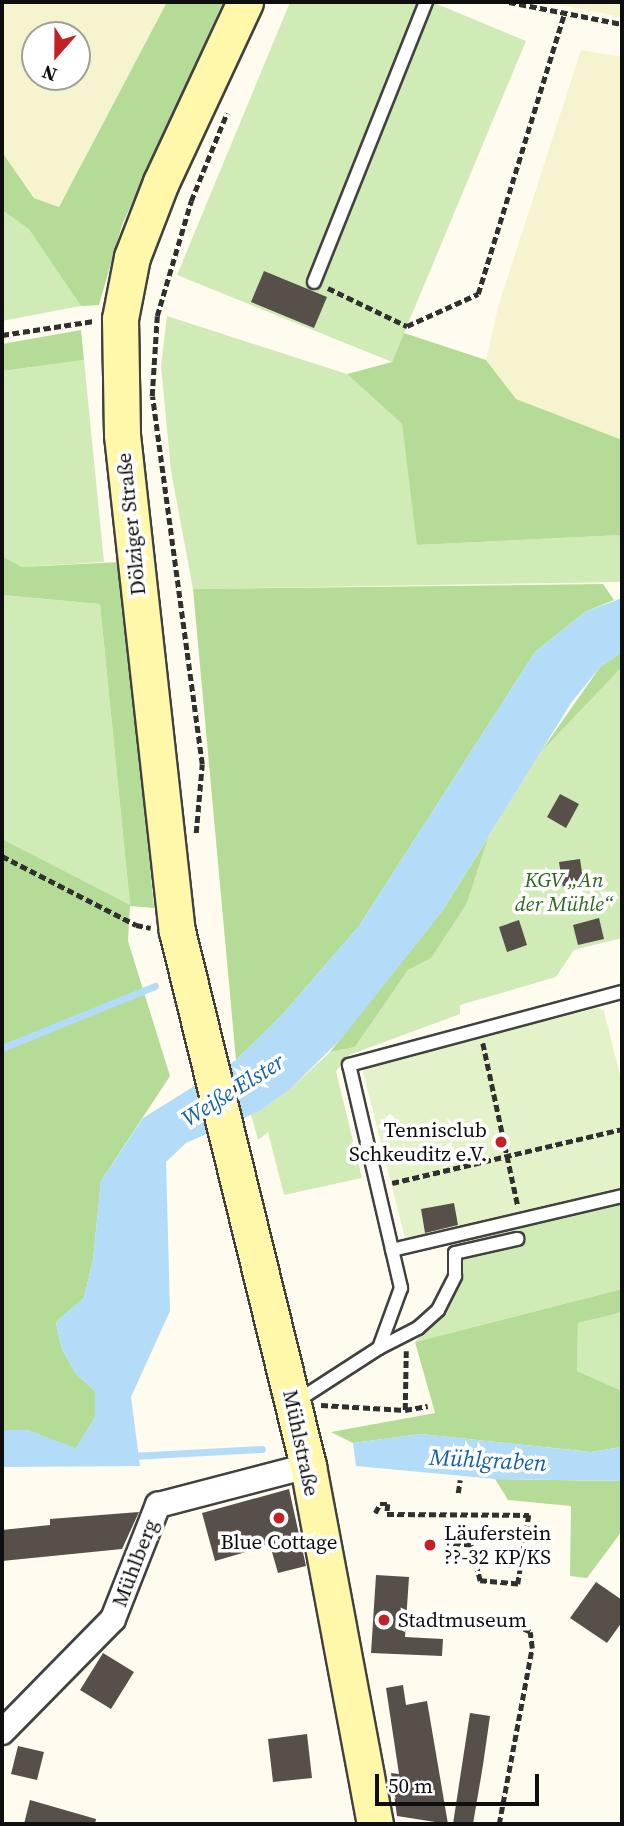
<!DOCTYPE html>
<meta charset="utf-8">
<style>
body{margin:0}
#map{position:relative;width:624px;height:1826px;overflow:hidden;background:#fffcef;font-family:"Source Serif 4",serif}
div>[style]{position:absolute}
.farmland>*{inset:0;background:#f6f4ce}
.green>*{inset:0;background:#d1ebb7}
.forest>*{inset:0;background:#b4dc96}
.pitch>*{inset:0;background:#e3f2c9}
.water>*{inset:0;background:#b2dcf8}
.stream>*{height:7px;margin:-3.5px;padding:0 3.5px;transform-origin:3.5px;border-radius:3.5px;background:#b2dcf8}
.building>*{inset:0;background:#574f4a}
.path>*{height:4.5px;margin-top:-2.25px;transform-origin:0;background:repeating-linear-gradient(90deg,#303030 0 7px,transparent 0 10.5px)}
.roads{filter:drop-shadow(2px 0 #414141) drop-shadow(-2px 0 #414141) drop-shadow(0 2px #414141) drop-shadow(0 -2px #414141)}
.lane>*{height:12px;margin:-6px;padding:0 6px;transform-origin:6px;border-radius:6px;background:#fff}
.street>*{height:24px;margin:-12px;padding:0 12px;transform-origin:12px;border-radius:12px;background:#fff}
.secondary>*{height:35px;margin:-17.5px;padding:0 17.5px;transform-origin:17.5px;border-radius:17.5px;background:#fff8aa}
.dots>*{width:19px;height:19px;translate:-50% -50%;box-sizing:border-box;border:4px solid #fff;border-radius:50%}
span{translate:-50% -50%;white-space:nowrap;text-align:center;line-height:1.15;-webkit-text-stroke:7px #fff;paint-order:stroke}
.street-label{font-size:21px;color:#0e0e0e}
.park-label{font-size:21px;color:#2a681c;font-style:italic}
.poi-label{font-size:21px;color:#0e0e0e}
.right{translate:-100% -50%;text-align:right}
.left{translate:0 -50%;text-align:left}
.water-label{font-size:23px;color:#1261a5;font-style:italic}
.frame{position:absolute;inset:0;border:4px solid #0e0e0e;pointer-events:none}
.north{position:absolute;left:21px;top:21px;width:70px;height:70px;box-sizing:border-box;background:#fff;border:2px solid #9f9f9f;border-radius:50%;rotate:201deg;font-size:19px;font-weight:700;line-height:28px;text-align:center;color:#0e0e0e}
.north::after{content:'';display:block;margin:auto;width:24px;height:32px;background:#c32125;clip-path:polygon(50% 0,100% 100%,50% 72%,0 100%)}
.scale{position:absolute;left:375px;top:1774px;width:164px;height:32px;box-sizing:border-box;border:4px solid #0e0e0e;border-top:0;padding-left:9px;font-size:21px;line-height:24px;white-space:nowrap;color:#0e0e0e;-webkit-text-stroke:5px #fff;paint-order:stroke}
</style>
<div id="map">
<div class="farmland">
<i style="clip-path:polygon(evenodd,2px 2px,167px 2px,59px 207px,35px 198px,2px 152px,2px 2px,35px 35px,77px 35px,77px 77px,35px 77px,35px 35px)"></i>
<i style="clip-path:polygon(553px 2px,622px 2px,622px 17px,553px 4px)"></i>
<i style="clip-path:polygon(581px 50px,622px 57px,622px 443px,516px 399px,486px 360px,498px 307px)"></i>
</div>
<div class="green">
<i style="clip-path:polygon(290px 2px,432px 2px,526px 41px,392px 362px,177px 275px)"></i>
<i style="clip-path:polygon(2px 210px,29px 228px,81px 306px,2px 321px)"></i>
<i style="clip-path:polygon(167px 316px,347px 374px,402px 424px,418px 545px,622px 535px,622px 582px,193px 589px,171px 471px,161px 366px)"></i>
<i style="clip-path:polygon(84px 360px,104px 562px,22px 567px,2px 556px,2px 371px)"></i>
<i style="clip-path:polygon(2px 595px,100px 604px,130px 906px,2px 839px)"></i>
<i style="clip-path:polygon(622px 667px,622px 938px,574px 950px,556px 977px,460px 1005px,460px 1014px,349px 1055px,336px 1071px,362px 1178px,284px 1195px,268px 1132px,258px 1140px,251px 1115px,290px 1089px,330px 1052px,355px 1047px,408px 970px,467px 903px,489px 836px,540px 753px)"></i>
<i style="clip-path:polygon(622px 1201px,622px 1289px,415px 1342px,442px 1311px,463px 1274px,452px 1243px)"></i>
<i style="clip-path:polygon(622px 1311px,622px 1391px,577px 1371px,578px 1323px)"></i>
</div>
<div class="forest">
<i style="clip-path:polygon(167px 2px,223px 2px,122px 225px,99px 305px,81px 306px,29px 229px,2px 210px,2px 152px,34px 198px,59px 207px)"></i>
<i style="clip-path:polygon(81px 330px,84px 360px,2px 371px,2px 344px)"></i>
<i style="clip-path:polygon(404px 333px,486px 360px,516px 399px,622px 440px,622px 535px,417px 545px,402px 424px,347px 374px,392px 362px)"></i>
<i style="clip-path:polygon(2px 556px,22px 567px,120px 562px,154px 908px,130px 906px,128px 941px,170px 1076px,101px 1181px,93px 1260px,84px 1298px,56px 1322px,62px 1349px,76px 1374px,95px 1391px,95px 1417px,76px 1449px,27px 1430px,2px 1430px,2px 839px,130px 905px,100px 604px,2px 595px)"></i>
<i style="clip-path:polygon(603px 584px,614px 600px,585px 612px,535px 652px,359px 926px,282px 1015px,236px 1060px,193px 589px)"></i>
<i style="clip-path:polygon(622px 652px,622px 667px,540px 753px,600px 667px)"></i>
<i style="clip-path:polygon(489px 836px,467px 903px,431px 958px,408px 970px,355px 1047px,330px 1052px,443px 910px)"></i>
<i style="clip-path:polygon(622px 1289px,622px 1312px,578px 1323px,577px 1371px,622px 1391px,622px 1447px,591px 1452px,421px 1434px,353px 1443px,331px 1432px,435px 1413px,415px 1342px)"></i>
<i style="clip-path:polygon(495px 1479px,622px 1481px,622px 1531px,587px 1578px,570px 1576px,571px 1506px,508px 1500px)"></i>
</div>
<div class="pitch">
<i style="clip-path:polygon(598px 1008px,604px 1011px,622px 1083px,622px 1201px,409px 1254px,363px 1072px,368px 1064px)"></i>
</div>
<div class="water">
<i style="clip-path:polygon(622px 598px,622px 652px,600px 667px,571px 703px,443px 910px,342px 1038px,290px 1089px,258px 1112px,186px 1143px,166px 1162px,170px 1311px,131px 1397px,140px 1466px,2px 1467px,2px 1430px,27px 1430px,76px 1448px,95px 1417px,95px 1391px,76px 1374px,62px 1349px,56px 1322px,84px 1298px,93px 1260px,101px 1181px,143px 1118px,236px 1060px,282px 1015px,359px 926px,535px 652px,585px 612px)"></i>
<i style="clip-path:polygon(421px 1434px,591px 1452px,622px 1447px,622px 1481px,495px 1479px,356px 1466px,353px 1443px)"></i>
</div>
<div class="stream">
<i style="left:2px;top:1048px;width:165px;rotate:-22.1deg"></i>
<i style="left:132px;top:1456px;width:130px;rotate:-3.1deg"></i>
</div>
<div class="building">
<i style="clip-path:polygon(264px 271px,327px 297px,314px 328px,251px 302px)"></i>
<i style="clip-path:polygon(560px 794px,579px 804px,566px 828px,547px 817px)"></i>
<i style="clip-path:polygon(580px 859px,584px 886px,563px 888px,559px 862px)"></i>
<i style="clip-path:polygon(599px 918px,604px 939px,578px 945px,573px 925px)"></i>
<i style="clip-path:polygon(519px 920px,527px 945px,507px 952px,499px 927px)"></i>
<i style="clip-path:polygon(454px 1203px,458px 1225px,425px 1233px,421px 1209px)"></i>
<i style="clip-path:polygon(289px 1489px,306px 1566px,278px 1573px,270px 1545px,215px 1561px,202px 1513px)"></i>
<i style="clip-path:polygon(139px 1512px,122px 1549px,2px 1561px,2px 1530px,50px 1525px,50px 1519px)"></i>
<i style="clip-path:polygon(376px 1575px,409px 1577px,405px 1637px,443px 1639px,442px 1656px,371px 1653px)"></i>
<i style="clip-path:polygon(596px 1582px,622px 1600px,622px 1622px,607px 1643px,570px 1618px)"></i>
<i style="clip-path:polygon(103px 1653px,134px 1672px,111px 1709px,80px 1690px)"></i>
<i style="clip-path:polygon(403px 1685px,406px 1705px,427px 1701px,448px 1824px,397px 1816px,391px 1773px,399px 1774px,386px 1688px)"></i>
<i style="clip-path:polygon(470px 1713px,490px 1716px,483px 1765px,473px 1824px,453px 1824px)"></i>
<i style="clip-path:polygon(307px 1734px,312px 1778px,273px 1782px,268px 1739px)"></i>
<i style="clip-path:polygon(18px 1746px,44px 1752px,37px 1780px,11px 1774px)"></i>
<i style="clip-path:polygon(30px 1800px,96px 1819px,95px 1824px,24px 1824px)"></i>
</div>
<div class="path">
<i style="left:509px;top:2px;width:115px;rotate:11deg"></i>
<i style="left:328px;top:288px;width:88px;rotate:25.7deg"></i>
<i style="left:407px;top:326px;width:78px;rotate:-24.3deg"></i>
<i style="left:478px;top:294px;width:293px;rotate:-72.9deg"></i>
<i style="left:2px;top:335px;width:93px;rotate:-8.7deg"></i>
<i style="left:196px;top:833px;width:69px;rotate:-85deg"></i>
<i style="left:202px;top:764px;width:371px;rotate:-97.7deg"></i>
<i style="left:152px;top:396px;width:80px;rotate:-86.4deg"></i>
<i style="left:157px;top:316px;width:120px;rotate:-73.5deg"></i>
<i style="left:191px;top:201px;width:95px;rotate:-67.8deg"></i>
<i style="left:2px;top:856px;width:151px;rotate:27.2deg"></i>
<i style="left:136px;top:925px;width:15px;rotate:11deg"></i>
<i style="left:483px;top:1043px;width:167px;rotate:77.9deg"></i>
<i style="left:392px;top:1183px;width:236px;rotate:-13.2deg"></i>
<i style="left:321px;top:1405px;width:84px;rotate:3.4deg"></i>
<i style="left:405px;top:1410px;width:59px;rotate:-89deg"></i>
<i style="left:405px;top:1410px;width:23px;rotate:-10deg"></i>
<i style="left:458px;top:1493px;width:13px;rotate:-81deg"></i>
<i style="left:375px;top:1513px;width:10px;rotate:-61deg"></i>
<i style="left:380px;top:1504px;width:8px"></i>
<i style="left:388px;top:1504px;width:10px;rotate:96deg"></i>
<i style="left:387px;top:1514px;width:142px;rotate:0.4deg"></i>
<i style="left:529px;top:1515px;width:70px;rotate:99.1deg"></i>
<i style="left:518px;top:1584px;width:38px;rotate:-175deg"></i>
<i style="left:480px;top:1581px;width:37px;rotate:-104deg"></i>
<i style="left:471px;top:1545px;width:24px;rotate:-175deg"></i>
<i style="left:499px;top:1824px;width:179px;rotate:-79.4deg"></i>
<i style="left:532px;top:1648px;width:16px;rotate:-97deg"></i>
<i style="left:530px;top:1632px;width:19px;rotate:-155deg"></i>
</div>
<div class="roads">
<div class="lane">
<i style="left:314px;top:282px;width:302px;rotate:-68.2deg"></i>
<i style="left:392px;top:1250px;width:236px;rotate:-13.2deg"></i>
<i style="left:379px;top:1348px;width:44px;rotate:-27.1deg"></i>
<i style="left:418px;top:1328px;width:27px;rotate:-42deg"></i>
<i style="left:438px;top:1310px;width:38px;rotate:-63deg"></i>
<i style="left:455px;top:1276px;width:23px;rotate:-90deg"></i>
<i style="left:455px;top:1253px;width:64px;rotate:-12.7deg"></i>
<i style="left:297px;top:1401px;width:98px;rotate:-32.9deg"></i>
<i style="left:379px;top:1348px;width:64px;rotate:-69.9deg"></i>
<i style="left:401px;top:1288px;width:229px;rotate:-103.1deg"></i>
<i style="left:349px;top:1065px;width:283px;rotate:-15deg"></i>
</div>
<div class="street">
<i style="left:2px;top:1732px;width:158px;rotate:-45.5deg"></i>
<i style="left:113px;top:1619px;width:123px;rotate:-68.5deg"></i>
<i style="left:158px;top:1505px;width:155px;rotate:-14.6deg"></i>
</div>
<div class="secondary">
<i style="left:245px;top:2px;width:199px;rotate:115deg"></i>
<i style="left:161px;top:182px;width:80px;rotate:111.1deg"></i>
<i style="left:132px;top:257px;width:63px;rotate:101deg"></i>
<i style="left:120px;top:319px;width:116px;rotate:89deg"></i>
<i style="left:122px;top:435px;width:499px;rotate:83.7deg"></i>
<i style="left:177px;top:931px;width:551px;rotate:76.24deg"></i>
<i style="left:308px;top:1466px;width:364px;rotate:79.4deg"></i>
</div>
</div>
<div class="dots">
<i style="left:501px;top:1142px;background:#c32125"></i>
<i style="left:279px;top:1518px;background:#c32125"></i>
<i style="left:430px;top:1545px;background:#c32125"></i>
<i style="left:384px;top:1620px;background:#c32125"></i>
</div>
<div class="street-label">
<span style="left:131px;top:524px;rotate:-96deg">Dölziger Straße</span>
<span style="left:301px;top:1443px;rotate:78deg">Mühlstraße</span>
<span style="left:135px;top:1563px;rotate:-69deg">Mühlberg</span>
</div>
<div class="park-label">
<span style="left:564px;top:892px">KGV „An<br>der Mühle“</span>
</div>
<div class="poi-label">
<span class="right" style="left:487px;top:1142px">Tennisclub<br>Schkeuditz e.V.</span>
<span class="left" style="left:444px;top:1545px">Läuferstein<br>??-32 KP/KS</span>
<span style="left:279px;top:1542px">Blue Cottage</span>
<span class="left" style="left:398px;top:1620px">Stadtmuseum</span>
</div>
<div class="water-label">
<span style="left:233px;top:1090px;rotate:-32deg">Weiße Elster</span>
<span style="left:488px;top:1460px;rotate:3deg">Mühlgraben</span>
</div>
<div class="frame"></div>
<div class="north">N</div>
<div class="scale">50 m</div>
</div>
